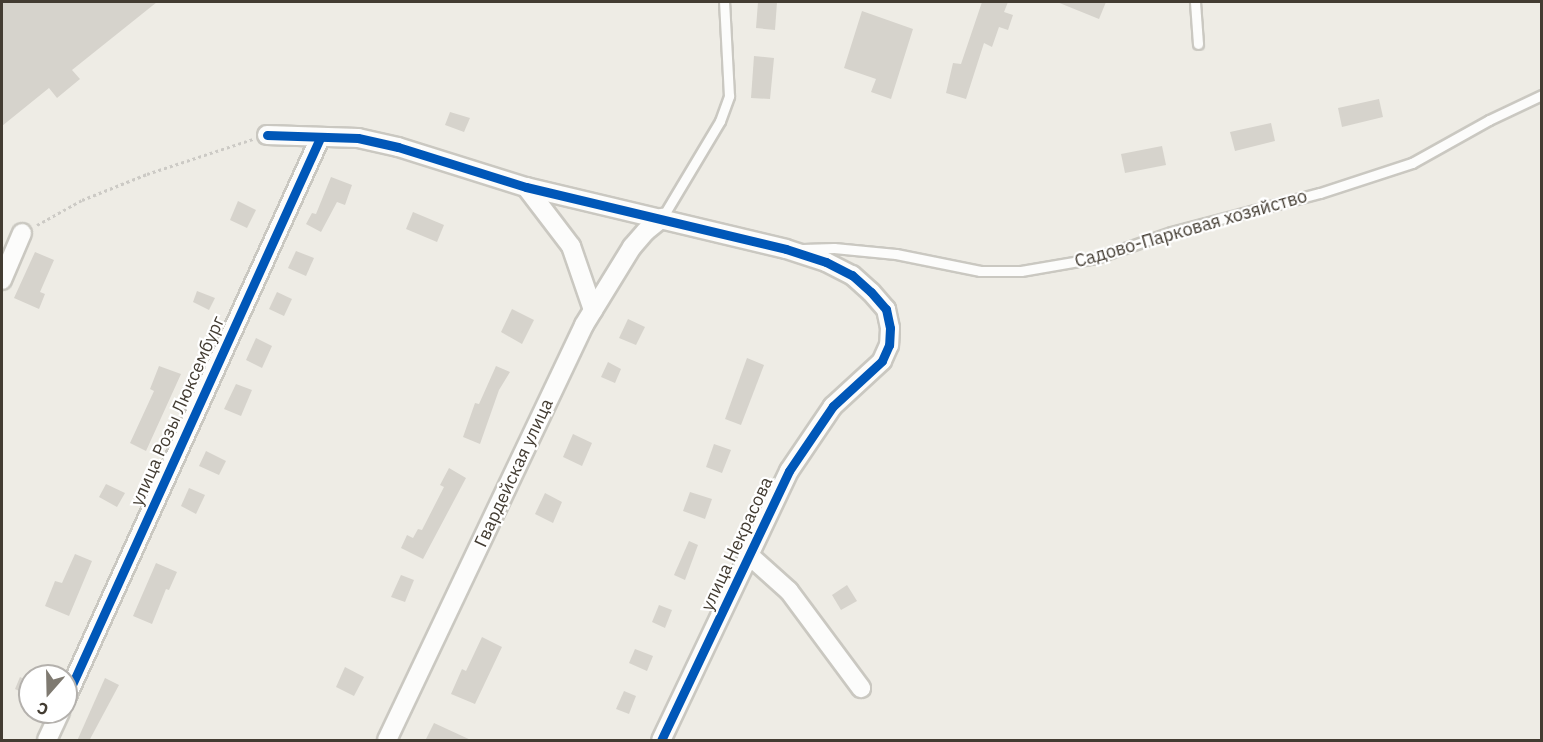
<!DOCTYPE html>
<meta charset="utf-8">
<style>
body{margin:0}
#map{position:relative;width:1543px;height:742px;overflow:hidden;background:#eeece5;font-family:"IBM Plex Sans",sans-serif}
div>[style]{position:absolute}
.building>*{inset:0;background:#d6d3cc}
.path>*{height:3px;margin-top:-1.5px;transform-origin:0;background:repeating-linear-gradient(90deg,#cccac5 0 3px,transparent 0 6px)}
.roads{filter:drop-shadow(2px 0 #cac8c1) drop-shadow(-2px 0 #cac8c1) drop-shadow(0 2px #cac8c1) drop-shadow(0 -2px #cac8c1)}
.service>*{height:9px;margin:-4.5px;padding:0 4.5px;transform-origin:4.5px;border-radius:4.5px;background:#fcfcfb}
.minor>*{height:18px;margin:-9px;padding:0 9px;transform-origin:9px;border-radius:9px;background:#fcfcfb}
.cycleway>*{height:9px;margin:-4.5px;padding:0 4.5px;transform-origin:4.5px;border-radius:4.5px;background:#0057b8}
span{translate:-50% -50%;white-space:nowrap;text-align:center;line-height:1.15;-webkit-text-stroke:4.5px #fff;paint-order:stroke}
.street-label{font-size:18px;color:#433c32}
.frame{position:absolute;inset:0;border:3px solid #433c32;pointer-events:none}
.north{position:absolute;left:18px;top:664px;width:60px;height:60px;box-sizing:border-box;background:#fff;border:2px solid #b4b1ad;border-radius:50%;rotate:200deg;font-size:16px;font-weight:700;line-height:24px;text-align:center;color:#433c32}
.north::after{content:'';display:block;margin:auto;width:21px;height:27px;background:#7f7a71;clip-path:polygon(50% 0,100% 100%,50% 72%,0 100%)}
</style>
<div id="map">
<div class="building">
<i style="clip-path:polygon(2px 2px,157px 2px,72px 70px,80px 79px,57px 98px,49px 88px,2px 126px)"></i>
<i style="clip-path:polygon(758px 2px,777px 2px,775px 30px,756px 28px)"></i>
<i style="clip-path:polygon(982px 2px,1008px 2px,1004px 12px,1013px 15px,1008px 30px,999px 27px,992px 47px,984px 43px,966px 99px,946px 93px,953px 63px,961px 64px)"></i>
<i style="clip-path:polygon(1057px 2px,1106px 2px,1099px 19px)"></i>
<i style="clip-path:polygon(862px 11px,913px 29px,891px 99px,871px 92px,876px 79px,844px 68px)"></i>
<i style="clip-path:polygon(754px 56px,774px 58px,770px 99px,751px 98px)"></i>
<i style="clip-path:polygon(1379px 99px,1383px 117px,1342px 127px,1338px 108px)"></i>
<i style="clip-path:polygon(450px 112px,470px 118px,464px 132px,445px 125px)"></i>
<i style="clip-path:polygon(1271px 123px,1275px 141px,1235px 151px,1230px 132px)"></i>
<i style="clip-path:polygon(1162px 146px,1166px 165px,1125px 173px,1121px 154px)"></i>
<i style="clip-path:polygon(331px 177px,352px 185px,345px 205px,337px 202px,321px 232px,306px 224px,312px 213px,316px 214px)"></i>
<i style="clip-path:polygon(238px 201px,256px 210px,247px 228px,230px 220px)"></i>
<i style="clip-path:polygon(413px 212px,444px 225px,437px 242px,406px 229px)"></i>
<i style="clip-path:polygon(296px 251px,314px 258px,306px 276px,288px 268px)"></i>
<i style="clip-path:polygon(35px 252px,54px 260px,40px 292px,45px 294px,39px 309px,14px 298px)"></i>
<i style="clip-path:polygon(197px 291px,215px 298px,209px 310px,193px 302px)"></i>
<i style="clip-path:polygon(277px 292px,292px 299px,284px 316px,269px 309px)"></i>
<i style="clip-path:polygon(512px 309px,534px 320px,522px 344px,501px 332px)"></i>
<i style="clip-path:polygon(628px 319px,645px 327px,636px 345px,619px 338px)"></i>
<i style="clip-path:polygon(256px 338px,272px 346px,262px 368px,246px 360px)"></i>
<i style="clip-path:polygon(747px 358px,764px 365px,741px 425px,725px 419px)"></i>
<i style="clip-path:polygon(608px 362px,621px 369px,615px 383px,601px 377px)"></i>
<i style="clip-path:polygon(159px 366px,181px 374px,146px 451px,130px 443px,154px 391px,150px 389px)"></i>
<i style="clip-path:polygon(496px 366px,510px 372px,499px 390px,480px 444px,463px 437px,475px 403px,479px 404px)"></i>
<i style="clip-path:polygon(236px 384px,252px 390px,241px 416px,224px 409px)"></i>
<i style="clip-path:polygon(573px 434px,592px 443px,582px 466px,563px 457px)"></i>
<i style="clip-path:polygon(714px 444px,731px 450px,722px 473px,706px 467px)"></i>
<i style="clip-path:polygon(206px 451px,226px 461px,219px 475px,199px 466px)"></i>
<i style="clip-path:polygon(449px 468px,466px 478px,423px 559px,401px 548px,407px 535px,413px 538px,418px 529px,422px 530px,444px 487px,440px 485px)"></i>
<i style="clip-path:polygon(106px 484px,125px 493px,117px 507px,99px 497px)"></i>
<i style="clip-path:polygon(189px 488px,205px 495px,196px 514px,181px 506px)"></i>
<i style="clip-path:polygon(690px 492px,712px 499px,705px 519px,683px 511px)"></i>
<i style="clip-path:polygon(545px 493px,562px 502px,553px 523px,535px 514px)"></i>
<i style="clip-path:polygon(689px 541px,698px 545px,685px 580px,674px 575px)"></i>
<i style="clip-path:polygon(75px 554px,92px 561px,69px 616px,45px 606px,55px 581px,62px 583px)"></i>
<i style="clip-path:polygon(156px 563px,177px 572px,169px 590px,166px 589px,152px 624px,133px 616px)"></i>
<i style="clip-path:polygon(401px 575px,414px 580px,405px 602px,391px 597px)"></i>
<i style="clip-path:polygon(847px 585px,857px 601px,841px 610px,832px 595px)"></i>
<i style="clip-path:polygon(659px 605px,672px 610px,665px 628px,652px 622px)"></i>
<i style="clip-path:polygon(482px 637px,502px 647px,475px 704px,451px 694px,462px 669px,466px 671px)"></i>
<i style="clip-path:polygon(635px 649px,653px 656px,647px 671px,629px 663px)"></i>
<i style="clip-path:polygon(345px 667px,364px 677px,354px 696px,336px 687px)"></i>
<i style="clip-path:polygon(20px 677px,30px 682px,30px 696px,15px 689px)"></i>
<i style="clip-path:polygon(105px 678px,119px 685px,89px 741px,77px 741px)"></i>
<i style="clip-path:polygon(624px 691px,636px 696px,629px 714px,616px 709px)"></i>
<i style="clip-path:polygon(434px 723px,473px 741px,425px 741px)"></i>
</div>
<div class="path">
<i style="left:37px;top:225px;width:51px;rotate:-29.1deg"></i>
<i style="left:82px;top:200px;width:70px;rotate:-21.8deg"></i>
<i style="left:147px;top:174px;width:112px;rotate:-18.3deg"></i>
</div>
<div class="roads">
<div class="service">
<i style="left:1195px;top:2px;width:42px;rotate:85.9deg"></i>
<i style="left:662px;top:218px;width:113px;rotate:-59.1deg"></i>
<i style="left:720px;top:121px;width:27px;rotate:-70deg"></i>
<i style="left:729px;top:96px;width:94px;rotate:-93deg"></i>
<i style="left:803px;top:249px;width:31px;rotate:-2deg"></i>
<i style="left:834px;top:248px;width:62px;rotate:5.5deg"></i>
<i style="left:896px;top:254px;width:86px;rotate:11.4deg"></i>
<i style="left:980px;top:271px;width:41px"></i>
<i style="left:1021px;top:271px;width:76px;rotate:-9.8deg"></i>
<i style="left:1096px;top:258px;width:79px;rotate:-19.1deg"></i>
<i style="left:1171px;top:232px;width:154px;rotate:-14.7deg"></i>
<i style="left:1320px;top:193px;width:97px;rotate:-18.1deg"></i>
<i style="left:1412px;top:163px;width:88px;rotate:-29.2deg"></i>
<i style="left:1489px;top:120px;width:59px;rotate:-25.3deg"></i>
</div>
<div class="minor">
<i style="left:267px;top:135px;width:91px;rotate:1.9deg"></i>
<i style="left:358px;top:138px;width:41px;rotate:12.7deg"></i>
<i style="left:398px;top:147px;width:134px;rotate:17.4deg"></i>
<i style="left:526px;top:187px;width:267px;rotate:13.4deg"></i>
<i style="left:786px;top:249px;width:42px;rotate:18deg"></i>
<i style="left:826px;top:262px;width:29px;rotate:27deg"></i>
<i style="left:852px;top:275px;width:25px;rotate:42deg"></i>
<i style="left:871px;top:292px;width:23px;rotate:49deg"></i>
<i style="left:886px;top:309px;width:19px;rotate:78deg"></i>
<i style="left:890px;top:328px;width:17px;rotate:93deg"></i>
<i style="left:889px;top:345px;width:17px;rotate:114deg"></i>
<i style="left:882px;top:361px;width:67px;rotate:137.4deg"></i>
<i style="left:833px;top:406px;width:78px;rotate:124.1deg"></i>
<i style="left:789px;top:471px;width:298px;rotate:115.4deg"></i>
<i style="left:526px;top:187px;width:74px;rotate:52.7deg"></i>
<i style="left:571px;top:246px;width:68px;rotate:71deg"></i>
<i style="left:2px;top:280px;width:51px;rotate:-66.9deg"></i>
<i style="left:750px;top:556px;width:52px;rotate:41.9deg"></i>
<i style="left:789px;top:591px;width:121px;rotate:53.4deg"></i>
<i style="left:66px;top:698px;width:615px;rotate:-65.6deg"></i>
<i style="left:47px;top:740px;width:31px;rotate:-65deg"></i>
<i style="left:387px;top:740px;width:459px;rotate:-64.6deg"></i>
<i style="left:584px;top:325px;width:92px;rotate:-58.4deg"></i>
<i style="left:632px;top:247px;width:21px;rotate:-49deg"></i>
<i style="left:646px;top:231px;width:21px;rotate:-39deg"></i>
</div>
</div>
<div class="cycleway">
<i style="left:267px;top:135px;width:91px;rotate:1.9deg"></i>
<i style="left:358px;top:138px;width:41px;rotate:12.7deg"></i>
<i style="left:398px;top:147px;width:134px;rotate:17.4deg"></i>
<i style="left:526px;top:187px;width:267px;rotate:13.4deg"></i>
<i style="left:786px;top:249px;width:42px;rotate:18deg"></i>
<i style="left:826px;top:262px;width:29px;rotate:27deg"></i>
<i style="left:852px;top:275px;width:25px;rotate:42deg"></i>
<i style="left:871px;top:292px;width:23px;rotate:49deg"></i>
<i style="left:886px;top:309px;width:19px;rotate:78deg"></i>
<i style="left:890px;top:328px;width:17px;rotate:93deg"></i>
<i style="left:889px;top:345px;width:17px;rotate:114deg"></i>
<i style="left:882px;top:361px;width:67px;rotate:137.4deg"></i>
<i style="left:833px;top:406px;width:78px;rotate:124.1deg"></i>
<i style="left:789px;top:471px;width:298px;rotate:115.4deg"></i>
<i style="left:66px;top:698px;width:615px;rotate:-65.6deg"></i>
</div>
<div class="street-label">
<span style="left:1191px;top:229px;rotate:-16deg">Садово-Парковая хозяйство</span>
<span style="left:178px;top:411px;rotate:-66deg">улица Розы Люксембург</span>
<span style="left:514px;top:473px;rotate:-65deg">Гвардейская улица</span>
<span style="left:737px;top:544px;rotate:-65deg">улица Некрасова</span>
</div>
<div class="frame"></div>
<div class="north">С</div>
</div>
